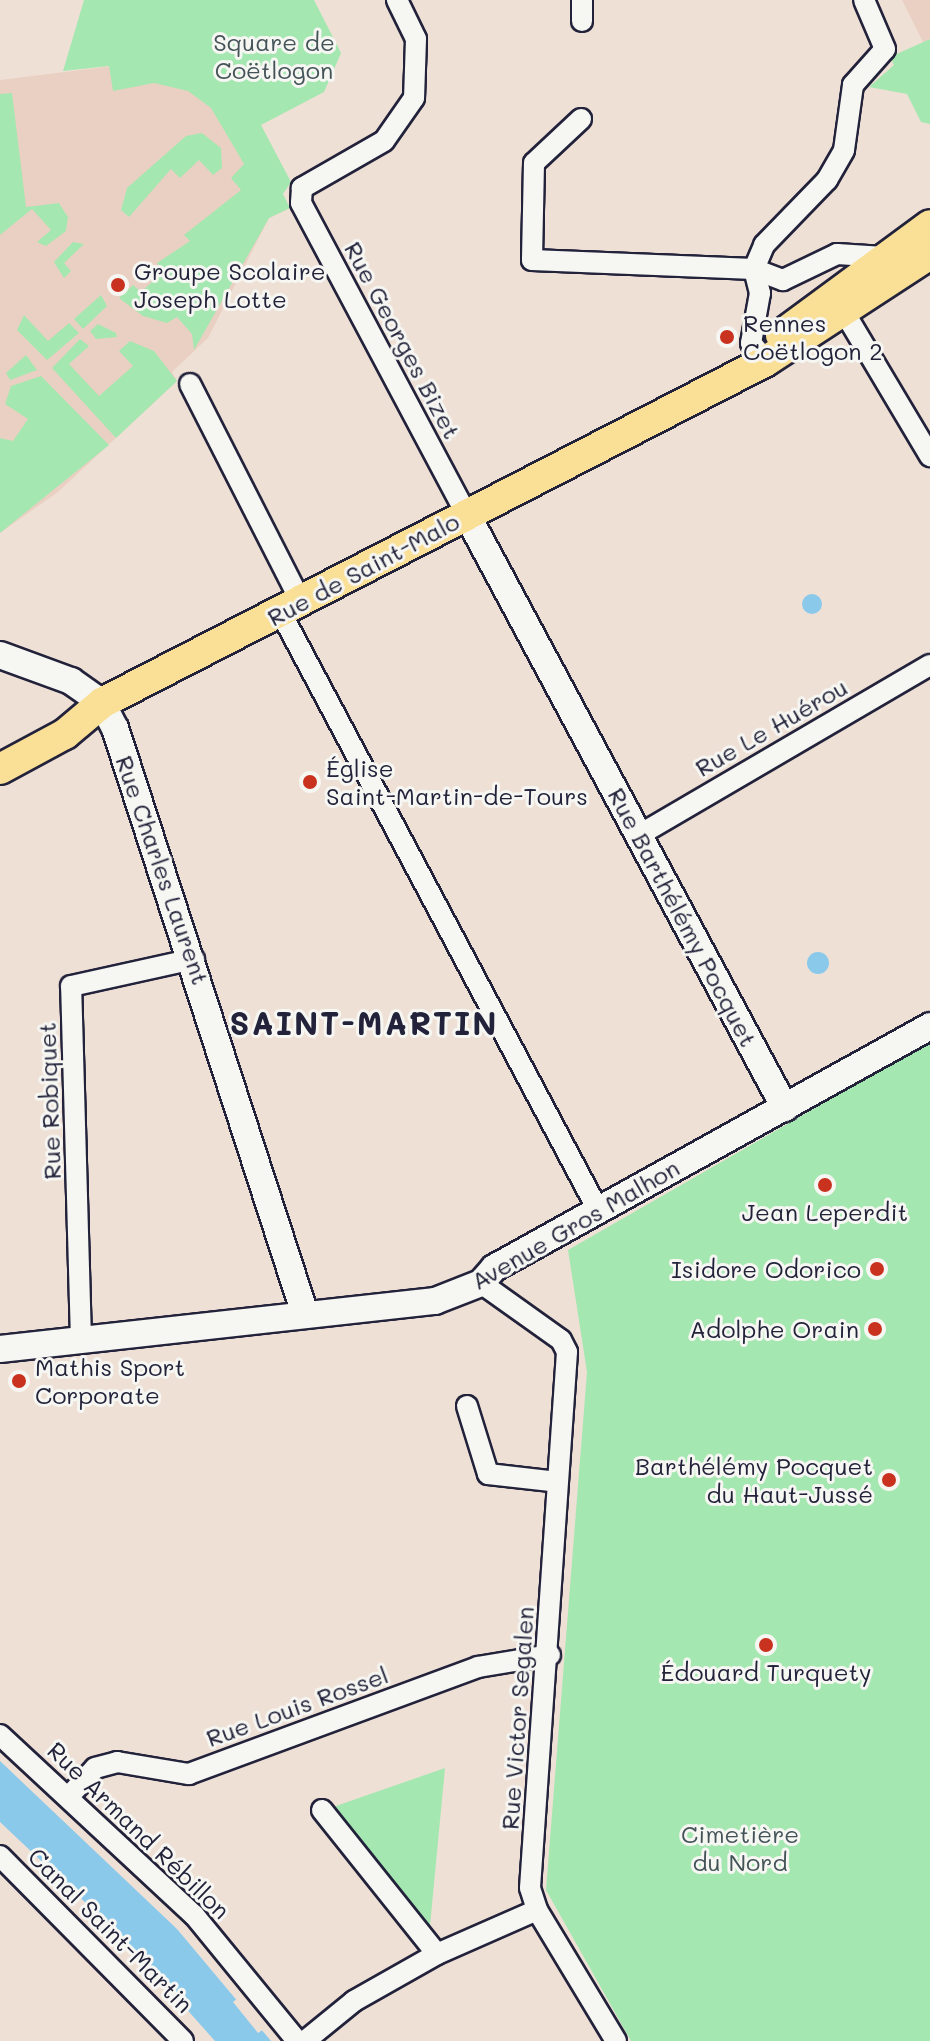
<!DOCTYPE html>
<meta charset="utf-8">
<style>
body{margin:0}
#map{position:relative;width:930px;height:2041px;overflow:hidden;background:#efe0d6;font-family:Mali,sans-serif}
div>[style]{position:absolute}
.built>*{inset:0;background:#ead0c2}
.green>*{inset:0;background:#a5e7b0}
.water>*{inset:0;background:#8bc9eb}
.round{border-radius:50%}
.pier>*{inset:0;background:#efe0d6}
.roads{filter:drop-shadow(2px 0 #22223b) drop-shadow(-2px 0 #22223b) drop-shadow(0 2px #22223b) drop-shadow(0 -2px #22223b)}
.street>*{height:20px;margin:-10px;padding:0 10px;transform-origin:10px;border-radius:10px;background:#f6f6f2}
.secondary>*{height:26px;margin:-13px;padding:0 13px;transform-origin:13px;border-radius:13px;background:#f6f6f2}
.primary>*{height:30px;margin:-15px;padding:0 15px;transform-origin:15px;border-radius:15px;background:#fadf96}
.dots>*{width:22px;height:22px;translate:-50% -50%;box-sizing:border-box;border:4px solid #f6f6f2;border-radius:50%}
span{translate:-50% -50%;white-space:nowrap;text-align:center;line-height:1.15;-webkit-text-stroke:6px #f6f6f2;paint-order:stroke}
.park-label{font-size:24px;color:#435358}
.poi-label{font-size:24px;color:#22223b}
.left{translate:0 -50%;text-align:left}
.right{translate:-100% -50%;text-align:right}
.street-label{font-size:24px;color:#22223b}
.district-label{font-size:32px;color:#22223b;font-weight:700;letter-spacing:2px}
</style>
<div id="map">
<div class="built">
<i style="clip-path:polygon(902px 0,930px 0,930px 39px,923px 42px)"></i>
<i style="clip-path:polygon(201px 55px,290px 208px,269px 218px,208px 338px,172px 372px,177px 381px,58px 492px,0 533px,0 80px)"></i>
</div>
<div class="green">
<i style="clip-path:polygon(84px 0,314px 0,341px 53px,324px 92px,261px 125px,291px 182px,283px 194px,290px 208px,269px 218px,194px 350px,192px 334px,177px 317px,167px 323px,143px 316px,119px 298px,133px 285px,141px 292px,164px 271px,157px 263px,190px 241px,184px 235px,241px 190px,231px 178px,244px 164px,211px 108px,188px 91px,154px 83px,113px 91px,109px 66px,63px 71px)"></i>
<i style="clip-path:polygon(930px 39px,930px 124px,921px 122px,907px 94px,869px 87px,894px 65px,890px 57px)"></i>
<i style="clip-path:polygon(12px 93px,26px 207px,59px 203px,68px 217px,66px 231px,46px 246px,37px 242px,51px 230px,32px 209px,0 235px,0 94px)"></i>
<i style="clip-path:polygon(202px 133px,221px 148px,222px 168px,213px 175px,199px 160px,180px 178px,171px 169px,129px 217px,121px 210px,127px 188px,186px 136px)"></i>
<i style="clip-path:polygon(73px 242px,84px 244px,64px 263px,71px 271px,64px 278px,54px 262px)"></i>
<i style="clip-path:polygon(101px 295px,107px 306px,83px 329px,74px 319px)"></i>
<i style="clip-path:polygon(24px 315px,48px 341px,69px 323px,79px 333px,47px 360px,17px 330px)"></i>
<i style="clip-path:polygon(98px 324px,116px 333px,117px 337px,96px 339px,90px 331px)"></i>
<i style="clip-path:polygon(80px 339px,89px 346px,69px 364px,99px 396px,133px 366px,119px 351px,130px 341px,154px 351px,177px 381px,116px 438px,52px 368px)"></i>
<i style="clip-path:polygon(26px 355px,37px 370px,10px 380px,6px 373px)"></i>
<i style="clip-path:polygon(41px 376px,109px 445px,0 533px,0 438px,13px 441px,28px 419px,5px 404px,11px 386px)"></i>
<i style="clip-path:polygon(930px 1042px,930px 2041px,631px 2041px,546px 1890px,587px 1372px,568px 1250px)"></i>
<i style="clip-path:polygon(445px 1768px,430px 1926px,333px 1807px)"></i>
</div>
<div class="water">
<i class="round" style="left:802px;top:594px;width:20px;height:20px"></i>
<i class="round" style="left:807px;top:952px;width:22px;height:22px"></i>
<i style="clip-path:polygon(0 1761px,177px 1929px,271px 2041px,215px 2041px,125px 1940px,0 1822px)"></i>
</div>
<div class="pier">
<i style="clip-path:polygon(238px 1998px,264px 2029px,258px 2033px,233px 2002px)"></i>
</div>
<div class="roads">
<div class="street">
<i style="left:397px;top:0;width:43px;rotate:64deg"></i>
<i style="left:416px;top:39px;width:59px;rotate:91.9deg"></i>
<i style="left:414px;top:98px;width:52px;rotate:124.9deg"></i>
<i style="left:384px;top:141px;width:95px;rotate:150.2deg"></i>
<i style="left:302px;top:188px;width:15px;rotate:94deg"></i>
<i style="left:301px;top:203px;width:353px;rotate:62deg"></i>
<i style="left:582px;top:21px;width:21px;rotate:-90deg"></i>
<i style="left:581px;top:119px;width:64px;rotate:136.9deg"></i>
<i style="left:534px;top:163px;width:97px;rotate:91.2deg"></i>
<i style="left:532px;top:260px;width:222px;rotate:2.3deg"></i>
<i style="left:754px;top:269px;width:31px;rotate:21deg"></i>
<i style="left:783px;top:280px;width:60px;rotate:-25.7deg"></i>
<i style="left:837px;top:254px;width:47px;rotate:3.7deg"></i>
<i style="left:754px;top:269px;width:26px;rotate:-67deg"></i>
<i style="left:764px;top:245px;width:91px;rotate:-45.9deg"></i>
<i style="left:827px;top:180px;width:34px;rotate:-60deg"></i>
<i style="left:844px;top:150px;width:66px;rotate:-82.1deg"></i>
<i style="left:853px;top:85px;width:48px;rotate:-48.4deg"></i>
<i style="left:885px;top:49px;width:53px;rotate:-113.2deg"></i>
<i style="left:754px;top:269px;width:25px;rotate:76deg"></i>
<i style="left:760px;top:293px;width:51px;rotate:100.2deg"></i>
<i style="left:751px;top:343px;width:23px;rotate:50deg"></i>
<i style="left:837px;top:300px;width:182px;rotate:59.2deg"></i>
<i style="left:190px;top:384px;width:245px;rotate:63deg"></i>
<i style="left:281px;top:613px;width:676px;rotate:62.03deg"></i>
<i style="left:639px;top:835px;width:337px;rotate:-30.3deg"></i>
<i style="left:481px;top:1283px;width:98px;rotate:35.5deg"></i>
<i style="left:561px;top:1340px;width:13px;rotate:63deg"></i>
<i style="left:567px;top:1352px;width:537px;rotate:93.95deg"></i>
<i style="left:530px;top:1888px;width:23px;rotate:72deg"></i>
<i style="left:81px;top:1340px;width:354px;rotate:-91.6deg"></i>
<i style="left:71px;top:986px;width:126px;rotate:-12.4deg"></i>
<i style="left:467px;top:1406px;width:71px;rotate:72.8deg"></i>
<i style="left:488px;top:1474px;width:70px;rotate:6.5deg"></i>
<i style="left:0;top:1735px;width:265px;rotate:42.9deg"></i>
<i style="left:194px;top:1915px;width:163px;rotate:50.7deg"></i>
<i style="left:71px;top:1794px;width:35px;rotate:-47deg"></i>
<i style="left:95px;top:1768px;width:23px;rotate:-15deg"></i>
<i style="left:117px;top:1762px;width:73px;rotate:9.5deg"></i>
<i style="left:189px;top:1774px;width:308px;rotate:-20.3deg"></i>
<i style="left:478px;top:1667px;width:73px;rotate:-9.5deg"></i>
<i style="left:322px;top:1810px;width:184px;rotate:51.4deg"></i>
<i style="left:0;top:1856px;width:260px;rotate:45.3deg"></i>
<i style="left:305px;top:2041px;width:63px;rotate:-39.2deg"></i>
<i style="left:354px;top:2001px;width:95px;rotate:-29.5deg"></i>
<i style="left:437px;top:1954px;width:109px;rotate:-23.7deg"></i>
<i style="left:537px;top:1910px;width:153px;rotate:58.9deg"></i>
</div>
<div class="secondary">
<i style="left:467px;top:515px;width:673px;rotate:61.8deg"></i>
<i style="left:0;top:655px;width:76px;rotate:20.1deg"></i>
<i style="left:71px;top:681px;width:38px;rotate:35deg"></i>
<i style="left:102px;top:703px;width:28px;rotate:63deg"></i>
<i style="left:115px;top:728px;width:616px;rotate:72.04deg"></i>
<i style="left:0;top:1349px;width:438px;rotate:-6.3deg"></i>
<i style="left:435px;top:1301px;width:49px;rotate:-21.4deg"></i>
<i style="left:481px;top:1283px;width:20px;rotate:-49deg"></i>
<i style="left:494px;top:1268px;width:499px;rotate:-29deg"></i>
</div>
<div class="primary">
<i style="left:781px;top:335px;width:185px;rotate:-36.4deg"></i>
<i style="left:0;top:769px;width:74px;rotate:-28.3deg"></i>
<i style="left:65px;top:734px;width:48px;rotate:-40deg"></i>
<i style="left:102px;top:703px;width:747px;rotate:-27.25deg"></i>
<i style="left:766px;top:361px;width:196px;rotate:-33.1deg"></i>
</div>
</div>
<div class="dots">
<i style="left:118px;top:285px;background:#c8321e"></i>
<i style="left:727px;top:337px;background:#c8321e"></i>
<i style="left:310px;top:782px;background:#c8321e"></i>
<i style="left:825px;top:1185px;background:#c8321e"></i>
<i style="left:877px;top:1269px;background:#c8321e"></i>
<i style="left:875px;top:1329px;background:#c8321e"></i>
<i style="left:19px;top:1381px;background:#c8321e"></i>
<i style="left:889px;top:1480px;background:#c8321e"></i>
<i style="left:766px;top:1645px;background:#c8321e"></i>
</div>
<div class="park-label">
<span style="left:274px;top:56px">Square de<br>Coëtlogon</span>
<span style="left:740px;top:1848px">Cimetière<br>du Nord</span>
</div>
<div class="poi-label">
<span class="left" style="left:134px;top:285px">Groupe Scolaire<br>Joseph Lotte</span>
<span class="left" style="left:743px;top:337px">Rennes<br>Coëtlogon 2</span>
<span class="left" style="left:326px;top:782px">Église<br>Saint-Martin-de-Tours</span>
<span style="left:825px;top:1212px">Jean Leperdit</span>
<span class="right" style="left:861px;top:1269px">Isidore Odorico</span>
<span class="right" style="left:859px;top:1329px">Adolphe Orain</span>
<span class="left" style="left:35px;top:1381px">Mathis Sport<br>Corporate</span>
<span class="right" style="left:873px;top:1480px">Barthélémy Pocquet<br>du Haut-Jussé</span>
<span style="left:766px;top:1672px">Édouard Turquety</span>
</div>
<div class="street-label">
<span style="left:403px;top:340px;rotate:62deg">Rue Georges Bizet</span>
<span style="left:363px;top:569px;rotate:-28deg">Rue de Saint-Malo</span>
<span style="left:771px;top:727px;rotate:-30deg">Rue Le Huérou</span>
<span style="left:163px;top:870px;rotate:71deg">Rue Charles Laurent</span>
<span style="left:683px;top:917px;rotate:62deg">Rue Barthélémy Pocquet</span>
<span style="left:49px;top:1101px;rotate:-92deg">Rue Robiquet</span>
<span style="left:575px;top:1224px;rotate:-30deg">Avenue Gros Malhon</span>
<span style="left:297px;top:1706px;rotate:-20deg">Rue Louis Rossel</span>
<span style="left:517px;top:1718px;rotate:-86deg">Rue Victor Segalen</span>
<span style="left:139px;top:1830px;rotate:44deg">Rue Armand Rébillon</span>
<span style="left:111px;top:1930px;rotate:45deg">Canal Saint-Martin</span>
</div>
<div class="district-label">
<span style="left:364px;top:1022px">SAINT-MARTIN</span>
</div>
</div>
